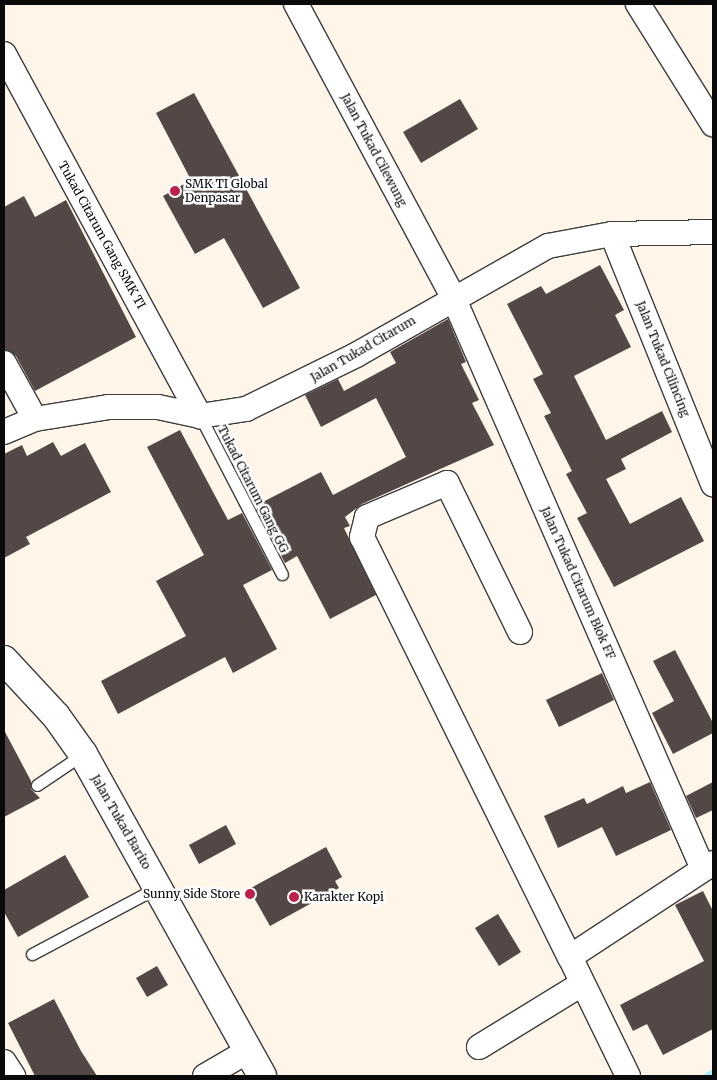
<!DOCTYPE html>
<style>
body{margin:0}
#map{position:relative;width:717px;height:1080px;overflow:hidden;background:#fff5e8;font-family:Merriweather,serif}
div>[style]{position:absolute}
.stream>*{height:9px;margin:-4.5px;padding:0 4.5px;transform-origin:4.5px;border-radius:4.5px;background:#abedf8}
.building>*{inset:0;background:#534846}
.roads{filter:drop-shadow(1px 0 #3d3d3d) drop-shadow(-1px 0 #3d3d3d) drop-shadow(0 1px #3d3d3d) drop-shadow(0 -1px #3d3d3d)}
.service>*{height:11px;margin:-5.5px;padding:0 5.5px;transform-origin:5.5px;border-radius:5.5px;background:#fff}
.minor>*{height:24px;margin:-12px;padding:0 12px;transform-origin:12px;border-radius:12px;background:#fff}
.tertiary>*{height:28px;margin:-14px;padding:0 14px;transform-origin:14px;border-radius:14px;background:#fff}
.dots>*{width:14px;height:14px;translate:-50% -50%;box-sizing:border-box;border:2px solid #fff;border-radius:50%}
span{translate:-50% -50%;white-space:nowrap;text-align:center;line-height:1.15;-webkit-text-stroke:5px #fff;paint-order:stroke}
.street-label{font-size:12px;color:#0a0a0a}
.poi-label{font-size:12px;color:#0a0a0a}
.left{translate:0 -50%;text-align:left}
.right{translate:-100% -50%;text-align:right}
.frame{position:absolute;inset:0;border:5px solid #0a0a0a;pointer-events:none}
</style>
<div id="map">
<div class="stream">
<i style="left:708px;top:1076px;width:6px;rotate:-31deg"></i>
</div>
<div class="building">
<i style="clip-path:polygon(194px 93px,300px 288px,263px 308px,224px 238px,195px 254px,163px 196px,191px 180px,156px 113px)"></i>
<i style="clip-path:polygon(460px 99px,478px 129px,421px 163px,403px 132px)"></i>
<i style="clip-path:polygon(24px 196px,35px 217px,66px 200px,136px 337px,35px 391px,16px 356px,4px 349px,4px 207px)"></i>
<i style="clip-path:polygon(600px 265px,624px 310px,615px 315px,631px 347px,574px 376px,606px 440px,662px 411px,672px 432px,621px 459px,626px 469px,606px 479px,630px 524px,681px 497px,704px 541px,614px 587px,577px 518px,587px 513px,566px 474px,572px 471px,544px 416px,551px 413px,533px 379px,543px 374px,507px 304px,541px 286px,546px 294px)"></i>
<i style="clip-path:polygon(448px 319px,466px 362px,461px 364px,479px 400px,472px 403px,494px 445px,362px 504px,345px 517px,350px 526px,344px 528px,376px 595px,330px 619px,297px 556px,285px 563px,255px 506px,321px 472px,333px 495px,406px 457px,376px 398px,321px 427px,305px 395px,338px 379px,344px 391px,396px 363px,390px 352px)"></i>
<i style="clip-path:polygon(180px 430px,228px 520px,242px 513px,272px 570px,243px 585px,277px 649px,233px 673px,225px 657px,118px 714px,101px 681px,186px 636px,156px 581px,204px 555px,147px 447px)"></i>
<i style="clip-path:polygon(53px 442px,61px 456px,85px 443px,111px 492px,26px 537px,30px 544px,4px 558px,4px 454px,22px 445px,27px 456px)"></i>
<i style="clip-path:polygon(675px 650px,713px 723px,713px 733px,673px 754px,652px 713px,674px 701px,653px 661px)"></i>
<i style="clip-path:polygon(602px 673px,614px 700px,559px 727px,546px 700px)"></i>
<i style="clip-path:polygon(4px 730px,31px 781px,31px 789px,40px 798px,4px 817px)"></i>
<i style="clip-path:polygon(650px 782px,671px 830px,616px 856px,602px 827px,558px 848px,544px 816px,584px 798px,587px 804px,623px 786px,626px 793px)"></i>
<i style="clip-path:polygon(713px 782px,713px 810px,696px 818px,686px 796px)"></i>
<i style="clip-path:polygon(226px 825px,236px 844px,199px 864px,189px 845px)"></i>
<i style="clip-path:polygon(326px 847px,342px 877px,335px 881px,339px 888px,270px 926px,249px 889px)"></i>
<i style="clip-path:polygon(65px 855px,89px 897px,18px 937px,4px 912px,4px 890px)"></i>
<i style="clip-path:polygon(703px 891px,713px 911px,713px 1029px,663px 1055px,647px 1024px,633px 1031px,620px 1005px,704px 961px,675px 905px)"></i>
<i style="clip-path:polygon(498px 914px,521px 952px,499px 966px,475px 928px)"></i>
<i style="clip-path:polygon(157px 966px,168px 985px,147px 997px,136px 978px)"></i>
<i style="clip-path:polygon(54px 999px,81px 1051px,97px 1076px,35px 1076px,8px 1023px)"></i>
</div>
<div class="roads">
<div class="service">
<i style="left:200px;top:416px;width:178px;rotate:62.6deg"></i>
<i style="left:37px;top:785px;width:55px;rotate:-34deg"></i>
<i style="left:32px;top:954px;width:143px;rotate:-28deg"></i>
</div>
<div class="minor">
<i style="left:296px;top:4px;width:332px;rotate:61.8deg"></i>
<i style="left:453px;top:297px;width:624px;rotate:66.39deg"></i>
<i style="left:638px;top:4px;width:142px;rotate:58deg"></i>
<i style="left:4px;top:54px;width:412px;rotate:61.6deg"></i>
<i style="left:612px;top:234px;width:270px;rotate:68deg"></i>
<i style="left:4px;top:363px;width:64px;rotate:61deg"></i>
<i style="left:4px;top:432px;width:34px;rotate:-23deg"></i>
<i style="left:35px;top:419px;width:74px;rotate:-9.3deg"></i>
<i style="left:108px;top:407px;width:50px"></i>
<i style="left:158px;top:407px;width:43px;rotate:12.1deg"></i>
<i style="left:200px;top:416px;width:47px;rotate:-8.7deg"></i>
<i style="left:246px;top:409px;width:123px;rotate:-26.1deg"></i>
<i style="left:356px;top:355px;width:221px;rotate:-29.6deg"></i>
<i style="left:548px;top:246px;width:65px;rotate:-10.6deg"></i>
<i style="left:612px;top:234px;width:101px;rotate:-1.1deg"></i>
<i style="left:520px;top:632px;width:166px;rotate:-116.1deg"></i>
<i style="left:447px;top:483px;width:87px;rotate:157deg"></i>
<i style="left:367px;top:517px;width:21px;rotate:104deg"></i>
<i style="left:362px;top:537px;width:469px;rotate:63.7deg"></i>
<i style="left:479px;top:1047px;width:121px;rotate:-31.5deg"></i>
<i style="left:4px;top:1062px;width:17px;rotate:57deg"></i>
<i style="left:205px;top:1076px;width:50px;rotate:-30.2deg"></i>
<i style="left:628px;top:1076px;width:132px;rotate:-116deg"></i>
<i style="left:570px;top:957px;width:171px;rotate:-33.3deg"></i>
</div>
<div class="tertiary">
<i style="left:4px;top:660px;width:76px;rotate:47.1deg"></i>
<i style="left:56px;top:716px;width:47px;rotate:54.6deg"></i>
<i style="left:83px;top:754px;width:368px;rotate:60.9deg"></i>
</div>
</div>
<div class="dots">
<i style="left:175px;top:191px;background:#be1f4b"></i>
<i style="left:250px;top:894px;background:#be1f4b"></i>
<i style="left:294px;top:897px;background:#be1f4b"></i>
</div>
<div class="street-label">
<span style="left:374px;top:150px;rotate:62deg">Jalan Tukad Cilewung</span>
<span style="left:102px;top:235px;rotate:61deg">Tukad Citarum Gang SMK TI</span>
<span style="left:363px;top:349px;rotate:-30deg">Jalan Tukad Citarum</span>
<span style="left:663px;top:359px;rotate:68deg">Jalan Tukad Cilincing</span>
<span style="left:253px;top:489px;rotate:63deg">Tukad Citarum Gang GG</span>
<span style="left:578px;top:583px;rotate:66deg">Jalan Tukad Citarum Blok FF</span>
<span style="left:121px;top:822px;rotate:60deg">Jalan Tukad Barito</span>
</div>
<div class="poi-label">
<span class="left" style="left:185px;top:191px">SMK TI Global<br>Denpasar</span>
<span class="right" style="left:240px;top:894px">Sunny Side Store</span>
<span class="left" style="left:304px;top:897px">Karakter Kopi</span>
</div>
<div class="frame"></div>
</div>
